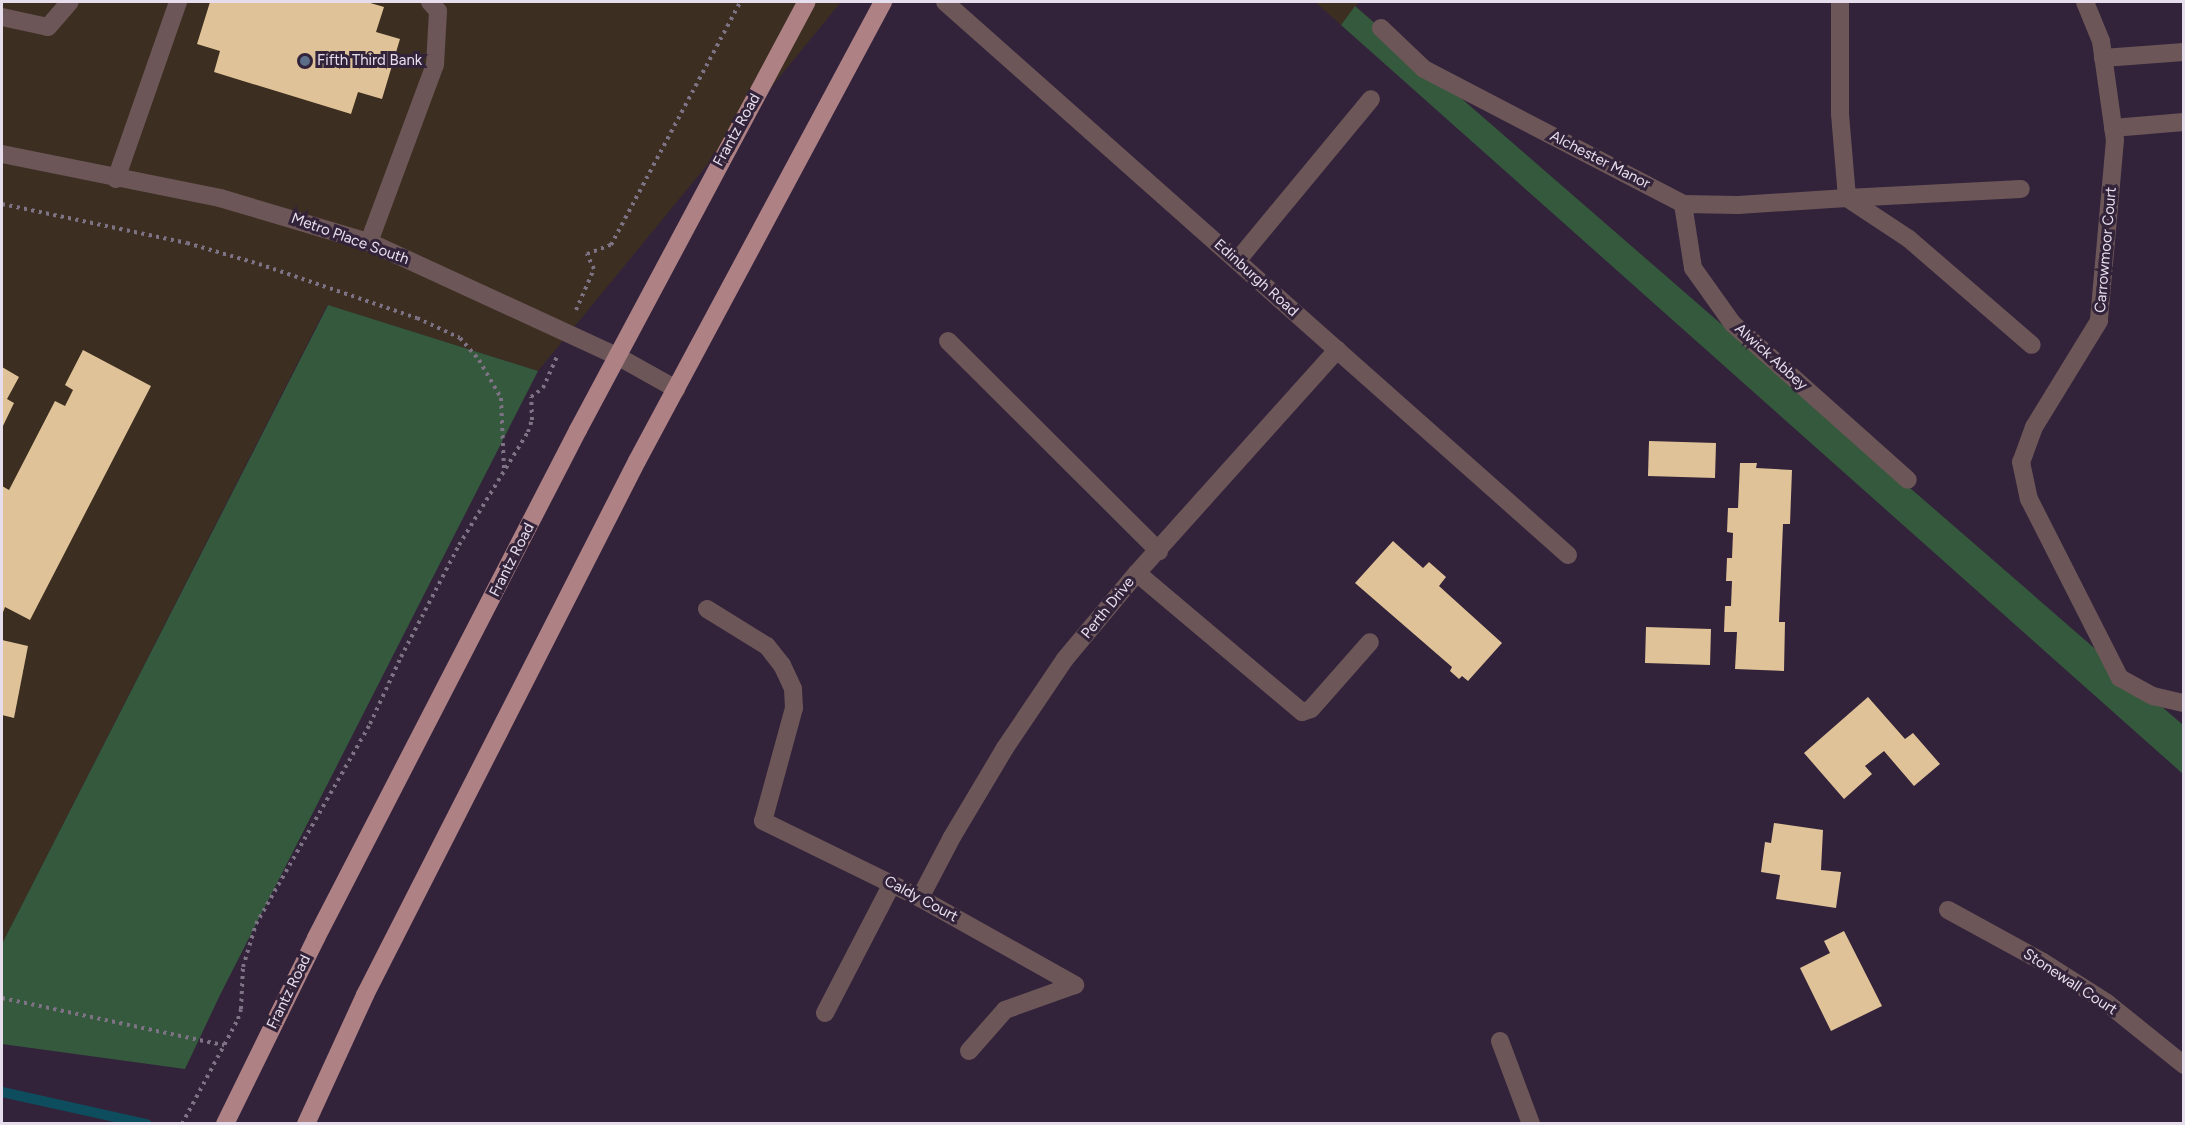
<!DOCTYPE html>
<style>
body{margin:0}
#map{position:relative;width:2185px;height:1125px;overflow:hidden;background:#32233a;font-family:Figtree,sans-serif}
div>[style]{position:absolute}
.commercial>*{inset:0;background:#3c2e21}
.green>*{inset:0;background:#35593d}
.stream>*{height:10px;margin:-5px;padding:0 5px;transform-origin:5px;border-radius:5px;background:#0e4d5d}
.building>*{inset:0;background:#dfc297}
.path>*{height:4px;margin-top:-2px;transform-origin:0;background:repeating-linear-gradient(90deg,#7e7285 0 3px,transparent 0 7.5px)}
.minor>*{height:18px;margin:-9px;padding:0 9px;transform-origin:9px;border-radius:9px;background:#6c5658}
.major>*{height:18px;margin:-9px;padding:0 9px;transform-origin:9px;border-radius:9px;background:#ae8185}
.dots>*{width:16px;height:16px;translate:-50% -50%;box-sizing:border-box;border:3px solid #32233a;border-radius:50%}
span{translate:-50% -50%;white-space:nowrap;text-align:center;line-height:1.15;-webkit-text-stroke:6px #32233a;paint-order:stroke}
.poi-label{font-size:15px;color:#e7deed}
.left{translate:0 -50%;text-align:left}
.street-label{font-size:15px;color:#e7deed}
.frame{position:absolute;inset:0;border:3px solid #e7deed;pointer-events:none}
</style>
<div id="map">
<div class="commercial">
<i style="clip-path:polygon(2px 2px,841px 2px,538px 371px,327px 305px,2px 944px)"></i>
<i style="clip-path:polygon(1315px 2px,1359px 2px,1341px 25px)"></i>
</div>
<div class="green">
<i style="clip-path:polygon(1355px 6px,2183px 725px,2183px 774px,1341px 25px)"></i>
<i style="clip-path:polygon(328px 305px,538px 371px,220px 995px,185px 1069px,2px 1044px,2px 944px)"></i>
</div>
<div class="stream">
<i style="left:2px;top:1092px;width:148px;rotate:12.5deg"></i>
</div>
<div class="building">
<i style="clip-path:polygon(210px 2px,367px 2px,384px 7px,376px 32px,400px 39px,382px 99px,358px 92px,351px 114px,214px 72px,220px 51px,197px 44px)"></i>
<i style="clip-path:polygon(83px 350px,151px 386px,30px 620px,5px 607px,2px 615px,2px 486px,9px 490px,55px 401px,65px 406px,73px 390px,65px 385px)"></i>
<i style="clip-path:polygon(2px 367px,19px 377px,7px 399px,14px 403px,2px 428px)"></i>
<i style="clip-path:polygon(1649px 441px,1716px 443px,1715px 478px,1648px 476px)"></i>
<i style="clip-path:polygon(1740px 463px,1757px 463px,1756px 468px,1792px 470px,1790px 524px,1783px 524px,1779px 622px,1785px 622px,1784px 671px,1735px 669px,1737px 632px,1724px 632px,1725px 606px,1731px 606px,1732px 581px,1726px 581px,1727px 558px,1732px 558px,1733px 533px,1727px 532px,1728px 508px,1738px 508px)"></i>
<i style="clip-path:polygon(1393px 541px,1423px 568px,1429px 562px,1446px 577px,1439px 586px,1502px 643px,1468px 681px,1462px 676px,1459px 679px,1450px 671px,1452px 667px,1355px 583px)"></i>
<i style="clip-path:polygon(1646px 627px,1711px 629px,1710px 665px,1645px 663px)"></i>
<i style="clip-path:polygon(2px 640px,28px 646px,14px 718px,2px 715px)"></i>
<i style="clip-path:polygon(1868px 697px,1905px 739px,1913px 733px,1940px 764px,1914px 786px,1884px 751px,1865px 766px,1872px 774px,1844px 799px,1804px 753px)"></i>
<i style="clip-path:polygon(1774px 823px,1823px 830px,1821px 870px,1841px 872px,1836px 908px,1776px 899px,1780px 875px,1761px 872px,1765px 842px,1771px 843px)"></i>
<i style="clip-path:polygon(1844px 931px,1882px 1006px,1831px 1031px,1800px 968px,1830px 953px,1824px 941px)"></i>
</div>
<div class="path">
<i style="left:2px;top:204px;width:189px;rotate:11.9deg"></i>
<i style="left:187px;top:243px;width:75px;rotate:16.3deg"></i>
<i style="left:259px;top:264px;width:167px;rotate:18.9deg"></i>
<i style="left:417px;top:318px;width:47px;rotate:24.9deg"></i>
<i style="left:460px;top:338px;width:29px;rotate:49deg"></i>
<i style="left:479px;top:360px;width:44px;rotate:59.9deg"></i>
<i style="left:501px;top:398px;width:71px;rotate:87.6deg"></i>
<i style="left:576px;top:310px;width:45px;rotate:-66.3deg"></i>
<i style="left:594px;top:269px;width:17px;rotate:-115deg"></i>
<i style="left:587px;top:254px;width:26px;rotate:-21deg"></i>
<i style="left:611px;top:245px;width:275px;rotate:-62deg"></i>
<i style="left:2px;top:998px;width:227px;rotate:12deg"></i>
<i style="left:182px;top:1124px;width:119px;rotate:-61.9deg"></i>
<i style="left:238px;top:1019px;width:10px;rotate:-73deg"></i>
<i style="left:241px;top:1009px;width:42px;rotate:-87.3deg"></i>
<i style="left:243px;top:967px;width:45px;rotate:-73.2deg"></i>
<i style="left:256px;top:924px;width:230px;rotate:-60.3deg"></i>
<i style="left:370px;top:724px;width:74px;rotate:-65.2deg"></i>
<i style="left:401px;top:657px;width:126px;rotate:-62.6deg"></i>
<i style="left:459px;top:545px;width:132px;rotate:-58.6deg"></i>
<i style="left:528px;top:432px;width:13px;rotate:-72deg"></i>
<i style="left:532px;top:420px;width:23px;rotate:-92deg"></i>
<i style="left:531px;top:397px;width:15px;rotate:-37deg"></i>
<i style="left:543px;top:388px;width:35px;rotate:-66deg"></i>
</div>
<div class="minor">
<i style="left:945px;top:2px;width:833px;rotate:41.59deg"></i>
<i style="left:1840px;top:2px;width:112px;rotate:90deg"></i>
<i style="left:1840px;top:114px;width:84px;rotate:85.2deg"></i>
<i style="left:1847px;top:198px;width:174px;rotate:-3deg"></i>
<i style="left:2085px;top:2px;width:42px;rotate:67.7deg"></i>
<i style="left:2101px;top:41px;width:100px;rotate:82deg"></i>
<i style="left:2115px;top:140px;width:182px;rotate:95.1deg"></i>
<i style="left:2099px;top:321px;width:124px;rotate:121.5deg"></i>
<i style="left:2034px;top:427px;width:37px;rotate:110deg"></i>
<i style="left:2021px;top:462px;width:38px;rotate:78deg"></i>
<i style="left:2029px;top:499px;width:201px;rotate:63.1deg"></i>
<i style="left:2120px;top:678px;width:38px;rotate:29deg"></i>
<i style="left:2153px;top:696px;width:32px;rotate:13deg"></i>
<i style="left:2px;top:17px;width:47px;rotate:12.3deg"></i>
<i style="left:48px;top:27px;width:33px;rotate:-49deg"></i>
<i style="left:1381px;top:28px;width:59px;rotate:43.6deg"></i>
<i style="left:1424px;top:69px;width:292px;rotate:27.5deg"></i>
<i style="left:1683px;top:204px;width:55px;rotate:1deg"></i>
<i style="left:1738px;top:205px;width:109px;rotate:-3.7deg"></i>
<i style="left:1847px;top:198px;width:74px;rotate:33.5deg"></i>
<i style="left:1909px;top:239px;width:162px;rotate:40.8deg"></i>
<i style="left:2103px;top:58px;width:81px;rotate:-4.2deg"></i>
<i style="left:2113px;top:128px;width:71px;rotate:-4.8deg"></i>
<i style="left:2px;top:154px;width:222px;rotate:11.4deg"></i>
<i style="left:220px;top:198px;width:155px;rotate:16.5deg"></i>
<i style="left:369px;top:242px;width:273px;rotate:24.7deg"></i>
<i style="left:617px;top:356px;width:68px;rotate:29.2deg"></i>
<i style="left:116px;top:179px;width:188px;rotate:-70.7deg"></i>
<i style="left:1683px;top:204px;width:65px;rotate:81.1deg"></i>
<i style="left:1693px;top:268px;width:69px;rotate:54.5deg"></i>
<i style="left:1733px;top:324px;width:234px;rotate:41.7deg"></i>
<i style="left:369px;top:242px;width:189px;rotate:-69.6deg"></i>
<i style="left:435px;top:65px;width:54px;rotate:-86.8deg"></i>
<i style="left:438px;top:11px;width:12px;rotate:-132deg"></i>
<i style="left:1237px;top:261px;width:210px;rotate:-50.4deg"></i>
<i style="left:948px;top:341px;width:298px;rotate:44.9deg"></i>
<i style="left:1137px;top:573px;width:216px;rotate:40.1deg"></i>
<i style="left:1302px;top:712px;width:9px;rotate:-18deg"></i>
<i style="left:1311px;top:709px;width:89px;rotate:-48.6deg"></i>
<i style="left:707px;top:609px;width:70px;rotate:31.7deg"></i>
<i style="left:767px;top:646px;width:24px;rotate:52deg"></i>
<i style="left:782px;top:665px;width:26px;rotate:65deg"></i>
<i style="left:793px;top:689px;width:19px;rotate:87deg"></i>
<i style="left:794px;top:708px;width:117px;rotate:105.3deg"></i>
<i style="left:763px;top:821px;width:175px;rotate:26.1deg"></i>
<i style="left:920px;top:898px;width:178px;rotate:29.3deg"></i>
<i style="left:920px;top:898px;width:69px;rotate:-62.3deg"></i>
<i style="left:952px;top:837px;width:104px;rotate:-59.2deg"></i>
<i style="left:1005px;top:748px;width:107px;rotate:-56deg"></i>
<i style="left:1065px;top:659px;width:112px;rotate:-50.1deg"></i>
<i style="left:1137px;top:573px;width:300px;rotate:-48.1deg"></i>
<i style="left:1948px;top:910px;width:108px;rotate:28.7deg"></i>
<i style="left:2043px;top:962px;width:76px;rotate:32.6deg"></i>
<i style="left:2107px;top:1003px;width:99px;rotate:38.8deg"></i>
<i style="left:825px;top:1013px;width:145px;rotate:-62.6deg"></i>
<i style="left:1500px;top:1041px;width:89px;rotate:69.5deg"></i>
<i style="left:969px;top:1051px;width:55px;rotate:-48.7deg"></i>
<i style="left:1005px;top:1010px;width:74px;rotate:-19.7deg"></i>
</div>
<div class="major">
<i style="left:225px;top:1124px;width:207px;rotate:-63.9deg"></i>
<i style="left:316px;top:938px;width:572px;rotate:-62.72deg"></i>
<i style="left:578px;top:430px;width:485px;rotate:-61.9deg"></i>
<i style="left:306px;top:1124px;width:142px;rotate:-65.4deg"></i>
<i style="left:365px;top:995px;width:599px;rotate:-63.01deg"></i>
<i style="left:637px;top:461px;width:521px;rotate:-61.81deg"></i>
</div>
<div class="dots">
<i style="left:305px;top:61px;background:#5c6f8a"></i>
</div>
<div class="poi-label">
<span class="left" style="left:317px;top:61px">Fifth Third Bank</span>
</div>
<div class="street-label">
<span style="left:737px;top:130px;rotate:-61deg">Frantz Road</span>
<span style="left:1600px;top:160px;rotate:27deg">Alchester Manor</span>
<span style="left:350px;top:239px;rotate:20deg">Metro Place South</span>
<span style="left:2106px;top:250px;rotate:-85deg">Carrowmoor Court</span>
<span style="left:1256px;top:278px;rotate:42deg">Edinburgh Road</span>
<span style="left:1771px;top:357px;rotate:42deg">Alwick Abbey</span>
<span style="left:512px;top:560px;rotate:-63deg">Frantz Road</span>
<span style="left:1108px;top:608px;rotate:-51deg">Perth Drive</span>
<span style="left:921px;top:899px;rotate:28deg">Caldy Court</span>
<span style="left:2070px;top:982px;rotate:33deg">Stonewall Court</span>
<span style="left:289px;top:992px;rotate:-64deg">Frantz Road</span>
</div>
<div class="frame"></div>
</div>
